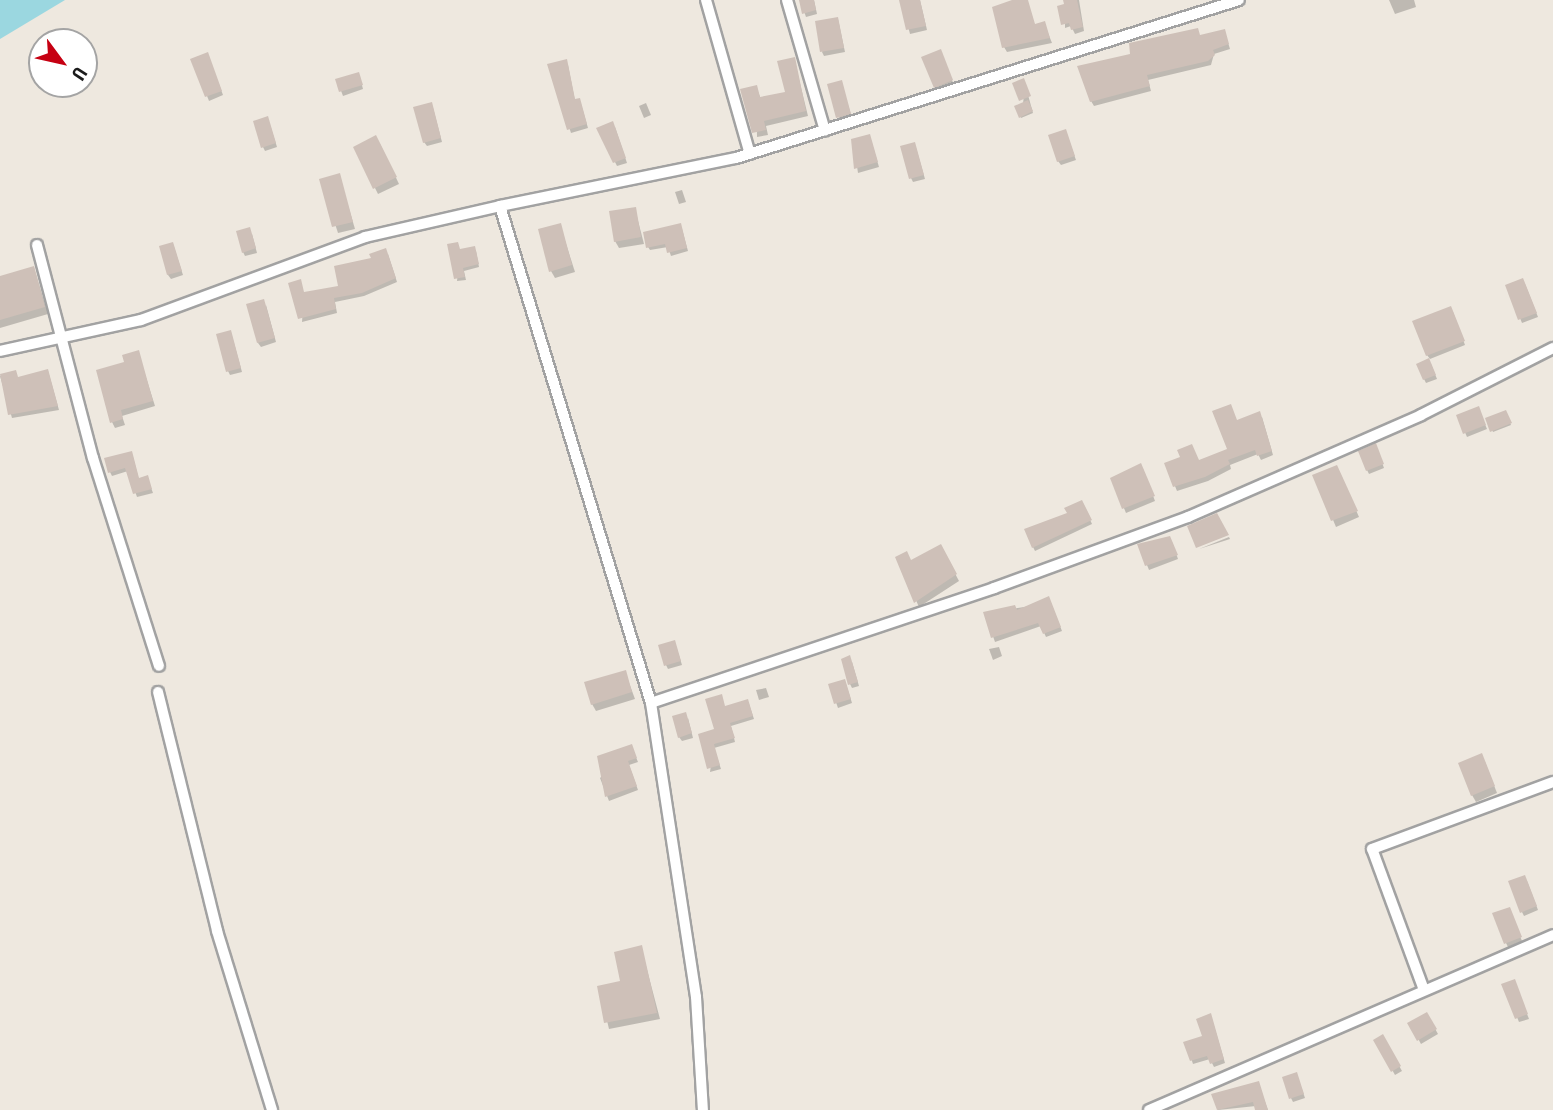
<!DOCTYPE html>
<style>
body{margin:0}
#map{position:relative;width:1553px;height:1110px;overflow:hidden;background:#eee8df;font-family:"Roboto Condensed",sans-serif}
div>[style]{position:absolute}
.water>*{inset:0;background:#9bd7e0}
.shadow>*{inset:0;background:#0003}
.building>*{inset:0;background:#cec0b8}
.roads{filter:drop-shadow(2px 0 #a2a2a2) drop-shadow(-2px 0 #a2a2a2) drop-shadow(0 2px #a2a2a2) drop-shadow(0 -2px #a2a2a2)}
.minor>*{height:10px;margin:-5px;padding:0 5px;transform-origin:5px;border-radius:5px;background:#fff}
span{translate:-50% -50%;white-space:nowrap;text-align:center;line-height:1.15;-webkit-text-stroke:6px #fff;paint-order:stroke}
.north{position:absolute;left:28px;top:28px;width:70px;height:70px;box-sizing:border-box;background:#fff;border:2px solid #a4a4a4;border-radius:50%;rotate:123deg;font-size:19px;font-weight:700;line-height:28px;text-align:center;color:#1b1b1b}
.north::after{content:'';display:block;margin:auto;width:24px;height:32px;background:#c60012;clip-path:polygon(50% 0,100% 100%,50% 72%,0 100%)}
</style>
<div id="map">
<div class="water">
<i style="clip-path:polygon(0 0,65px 0,0 39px)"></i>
</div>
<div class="shadow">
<i style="clip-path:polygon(800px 0,814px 0,817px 14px,806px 17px)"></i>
<i style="clip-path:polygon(901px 0,920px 0,927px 30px,910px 34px)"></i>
<i style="clip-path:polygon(1021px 0,1027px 0,1035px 26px,1044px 23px,1052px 43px,1007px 52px,1004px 47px)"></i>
<i style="clip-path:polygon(1065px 0,1079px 0,1084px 31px,1075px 34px,1071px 26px,1065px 28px)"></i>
<i style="clip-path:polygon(1389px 0,1414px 0,1416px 7px,1395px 14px)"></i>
<i style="clip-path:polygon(838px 19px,845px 52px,824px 56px,822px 52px)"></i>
<i style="clip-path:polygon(1201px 36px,1226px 36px,1230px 49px,1214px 54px,1211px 65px,1148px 80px,1151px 91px,1094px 106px,1091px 101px)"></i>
<i style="clip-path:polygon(942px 55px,954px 85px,937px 91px,935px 87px)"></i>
<i style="clip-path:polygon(209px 58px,223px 95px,209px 101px,193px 60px)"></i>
<i style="clip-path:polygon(794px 59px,808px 116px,766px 126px,768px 135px,757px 137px,756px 87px,761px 99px,787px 93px)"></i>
<i style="clip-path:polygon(549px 65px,568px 65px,575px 101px,581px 104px,588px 128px,571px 133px)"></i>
<i style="clip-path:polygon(360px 78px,363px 89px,343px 96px,337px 80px)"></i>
<i style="clip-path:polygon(841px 82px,852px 118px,840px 122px,829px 85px)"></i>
<i style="clip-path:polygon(1025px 84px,1033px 113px,1021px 118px,1016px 107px,1023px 104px)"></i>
<i style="clip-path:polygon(646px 103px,651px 115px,644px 118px,639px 106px)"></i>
<i style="clip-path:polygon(433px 108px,442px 142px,427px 146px,424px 142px)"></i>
<i style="clip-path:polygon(269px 122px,277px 147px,265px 151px,263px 147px)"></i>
<i style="clip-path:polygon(615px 127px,627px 163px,617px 166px,615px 162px)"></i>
<i style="clip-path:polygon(1067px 135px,1076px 160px,1061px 165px,1058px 161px)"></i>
<i style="clip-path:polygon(853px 140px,871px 140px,879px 167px,858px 173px)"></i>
<i style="clip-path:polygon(380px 144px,399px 184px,378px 194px,375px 188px)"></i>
<i style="clip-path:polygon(916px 148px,925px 179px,913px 182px,911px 178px)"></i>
<i style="clip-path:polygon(339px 175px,355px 229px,338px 233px,321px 180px)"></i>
<i style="clip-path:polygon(682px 190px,686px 202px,679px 204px,675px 192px)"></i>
<i style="clip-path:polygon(635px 209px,644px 244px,619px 248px,615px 241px)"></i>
<i style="clip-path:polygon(560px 225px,575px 272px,555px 278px,551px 271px)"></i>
<i style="clip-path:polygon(682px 229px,688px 251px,671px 256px,668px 247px,650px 250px,648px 247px)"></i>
<i style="clip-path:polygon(252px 234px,257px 253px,245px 256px,243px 252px)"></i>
<i style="clip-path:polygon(173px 244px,183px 275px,171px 279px,168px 275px)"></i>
<i style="clip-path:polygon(460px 251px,476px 251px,479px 267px,464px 271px,466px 280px,457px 281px)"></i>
<i style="clip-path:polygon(388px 254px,397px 282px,364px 296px,335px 302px,337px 313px,302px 322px,304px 294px,340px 287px)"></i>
<i style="clip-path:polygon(34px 268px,48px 314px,0 328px,0 286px)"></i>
<i style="clip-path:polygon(1525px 284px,1538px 317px,1522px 323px,1507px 286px)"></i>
<i style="clip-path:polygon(266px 305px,276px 342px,261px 347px,258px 343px)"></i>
<i style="clip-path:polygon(1453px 312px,1465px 345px,1430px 359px,1427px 355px)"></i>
<i style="clip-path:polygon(232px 336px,242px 372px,230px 375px,228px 371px)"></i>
<i style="clip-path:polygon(138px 352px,155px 406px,122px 416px,125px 425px,115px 428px,112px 422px,126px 363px)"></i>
<i style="clip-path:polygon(1431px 364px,1437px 379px,1426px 383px,1424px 379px)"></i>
<i style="clip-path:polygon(48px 371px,59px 410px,12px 418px,0 376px,15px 372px,18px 379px)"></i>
<i style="clip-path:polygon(1480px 412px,1487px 429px,1467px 437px,1458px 416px)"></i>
<i style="clip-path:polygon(1506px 412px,1511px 425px,1493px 432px,1487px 419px)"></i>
<i style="clip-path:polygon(1262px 417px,1273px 455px,1261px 460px,1258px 454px,1230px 465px,1231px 469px,1208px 481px,1177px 491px,1166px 464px,1198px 462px,1229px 450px,1237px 422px)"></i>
<i style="clip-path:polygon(1377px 449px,1384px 468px,1369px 474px,1367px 470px)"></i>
<i style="clip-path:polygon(133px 457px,139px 480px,149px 482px,153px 493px,137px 497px,128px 471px,112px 476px,110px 472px)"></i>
<i style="clip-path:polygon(1143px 469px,1155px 501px,1126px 513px,1112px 479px)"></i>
<i style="clip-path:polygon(1340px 473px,1359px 517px,1336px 527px,1315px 476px)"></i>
<i style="clip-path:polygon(1082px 502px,1092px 524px,1035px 551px,1033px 547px)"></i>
<i style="clip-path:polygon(1229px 537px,1230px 539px,1199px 549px)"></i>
<i style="clip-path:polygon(1172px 542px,1178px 559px,1149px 570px,1139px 545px)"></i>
<i style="clip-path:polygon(941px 547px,959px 581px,919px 607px,897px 558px,911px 563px)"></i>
<i style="clip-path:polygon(1051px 603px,1062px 631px,1046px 637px,1041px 626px,995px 642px,985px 613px)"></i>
<i style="clip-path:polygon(676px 646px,682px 665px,668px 669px,666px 665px)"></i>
<i style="clip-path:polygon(999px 647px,1002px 656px,993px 660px,989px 649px)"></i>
<i style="clip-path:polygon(852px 662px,859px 686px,852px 688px,850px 684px)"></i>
<i style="clip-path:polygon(625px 672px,635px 699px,596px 711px,592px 704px)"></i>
<i style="clip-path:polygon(845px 681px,852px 703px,838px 708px,830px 685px)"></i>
<i style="clip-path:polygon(766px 688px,769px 697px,759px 700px,756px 690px)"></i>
<i style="clip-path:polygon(749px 704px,754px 719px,731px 726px,735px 742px,714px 748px,721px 769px,710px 772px,716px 731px,725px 707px)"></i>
<i style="clip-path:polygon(688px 718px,693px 738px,682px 741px,679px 737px)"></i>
<i style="clip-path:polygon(633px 750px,638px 762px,629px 765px,638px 790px,609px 801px,600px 778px)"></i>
<i style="clip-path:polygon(1485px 762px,1497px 793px,1476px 802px,1472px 795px)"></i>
<i style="clip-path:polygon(1527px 881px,1538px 910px,1524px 916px,1522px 912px)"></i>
<i style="clip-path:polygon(1511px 913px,1522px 941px,1508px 947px,1506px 943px)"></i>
<i style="clip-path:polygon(641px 947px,660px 1019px,609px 1029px,599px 987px,622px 983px)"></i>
<i style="clip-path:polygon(1504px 985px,1516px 985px,1529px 1019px,1519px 1022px)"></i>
<i style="clip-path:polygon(1427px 1014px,1438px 1034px,1421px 1044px,1410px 1024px)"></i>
<i style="clip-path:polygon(1212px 1019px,1225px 1063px,1214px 1067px,1210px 1059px,1193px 1064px,1186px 1043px,1204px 1037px)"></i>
<i style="clip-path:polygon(1383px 1037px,1402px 1071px,1395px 1075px,1376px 1041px)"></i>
<i style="clip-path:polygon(1298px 1078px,1305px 1098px,1293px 1102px,1291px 1098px)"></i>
<i style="clip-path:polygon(1258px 1083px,1268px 1110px,1257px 1110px,1256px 1106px,1218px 1110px,1213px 1095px)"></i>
</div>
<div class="building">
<i style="clip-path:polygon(799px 0,814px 0,816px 10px,802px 14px)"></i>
<i style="clip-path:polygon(899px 0,920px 0,926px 26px,906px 30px)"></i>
<i style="clip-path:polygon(1012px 0,1028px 0,1035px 24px,1045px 21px,1050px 38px,1002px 48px,992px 7px)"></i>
<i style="clip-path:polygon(1063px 0,1077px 0,1083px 27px,1071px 30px,1069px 23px,1061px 25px,1057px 6px,1064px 4px)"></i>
<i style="clip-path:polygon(838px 17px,844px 48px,820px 52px,815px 21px)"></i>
<i style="clip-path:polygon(1198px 28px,1200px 35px,1225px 29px,1229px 44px,1213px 50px,1215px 55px,1208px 61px,1147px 75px,1150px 86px,1090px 102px,1077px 66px,1130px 54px,1129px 43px)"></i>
<i style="clip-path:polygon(941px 49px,953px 80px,934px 88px,921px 57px)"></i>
<i style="clip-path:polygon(208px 52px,222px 91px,205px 97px,190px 59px)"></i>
<i style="clip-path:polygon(795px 57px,806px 111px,764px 121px,766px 130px,752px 133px,740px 89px,757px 85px,760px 97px,785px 92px,777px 61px)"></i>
<i style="clip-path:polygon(567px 59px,575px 99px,580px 98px,587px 124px,567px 130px,547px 64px)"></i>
<i style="clip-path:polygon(359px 72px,363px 85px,339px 92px,335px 79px)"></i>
<i style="clip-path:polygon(1024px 78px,1031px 96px,1019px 101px,1012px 83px)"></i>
<i style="clip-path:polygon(842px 80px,851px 114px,836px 118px,827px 84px)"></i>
<i style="clip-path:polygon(1028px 100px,1033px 111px,1019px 118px,1014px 106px)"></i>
<i style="clip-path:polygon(432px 102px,441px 138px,423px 143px,413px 107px)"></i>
<i style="clip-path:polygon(268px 116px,276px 143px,261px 148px,253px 121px)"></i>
<i style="clip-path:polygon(613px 121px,626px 158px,613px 163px,596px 128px)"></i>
<i style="clip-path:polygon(1066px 129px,1075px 156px,1057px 162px,1048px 135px)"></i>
<i style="clip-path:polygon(870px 134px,878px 162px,854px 169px,851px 139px)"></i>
<i style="clip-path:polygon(376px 135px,397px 177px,373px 189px,353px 147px)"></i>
<i style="clip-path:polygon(915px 142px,924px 175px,909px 179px,900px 146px)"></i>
<i style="clip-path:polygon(340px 173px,353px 222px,332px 227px,319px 179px)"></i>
<i style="clip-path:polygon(636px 207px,641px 237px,614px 242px,609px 211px)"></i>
<i style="clip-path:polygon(561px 223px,572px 265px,549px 272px,538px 229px)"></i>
<i style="clip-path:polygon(681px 223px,687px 248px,667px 253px,665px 244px,646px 248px,643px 232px)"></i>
<i style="clip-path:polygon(250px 227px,256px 248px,242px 253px,236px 231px)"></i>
<i style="clip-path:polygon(173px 242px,182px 271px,167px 275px,159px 246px)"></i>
<i style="clip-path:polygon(458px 242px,460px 249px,475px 246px,479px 264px,463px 268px,465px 277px,454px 279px,447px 244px)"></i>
<i style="clip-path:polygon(386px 248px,396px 278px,362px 293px,334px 298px,336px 309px,298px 319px,288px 283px,301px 279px,304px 292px,338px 286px,334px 266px,371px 258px,369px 254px)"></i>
<i style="clip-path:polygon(34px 266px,45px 307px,0 320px,0 276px)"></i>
<i style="clip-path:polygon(1523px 278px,1537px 313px,1518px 320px,1505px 285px)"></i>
<i style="clip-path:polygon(264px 299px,275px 338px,257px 343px,246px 304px)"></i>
<i style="clip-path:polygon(1451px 306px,1465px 341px,1426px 356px,1412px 321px)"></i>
<i style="clip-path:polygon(231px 330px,241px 368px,226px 372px,216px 334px)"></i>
<i style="clip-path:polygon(139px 350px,153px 401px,121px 410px,123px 419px,110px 423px,96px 370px,124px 362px,122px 355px)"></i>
<i style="clip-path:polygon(1429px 358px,1436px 375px,1423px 380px,1416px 364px)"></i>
<i style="clip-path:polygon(48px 369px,58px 406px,8px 415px,0 374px,16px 370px,18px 377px)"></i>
<i style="clip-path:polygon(1231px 404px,1237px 420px,1260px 411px,1272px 451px,1257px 456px,1255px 450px,1228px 460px,1230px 464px,1205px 477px,1173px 487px,1164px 463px,1180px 457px,1177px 450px,1192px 444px,1199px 460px,1227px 449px,1212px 411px)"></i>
<i style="clip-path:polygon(1479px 406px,1486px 425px,1463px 434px,1456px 415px)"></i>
<i style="clip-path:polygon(1506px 410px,1512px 423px,1490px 432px,1485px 418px)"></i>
<i style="clip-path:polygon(1376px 443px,1384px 464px,1366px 471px,1358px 451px)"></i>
<i style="clip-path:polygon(132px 451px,139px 478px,148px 475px,152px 489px,133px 494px,125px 468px,108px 473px,104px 458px)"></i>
<i style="clip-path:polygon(1141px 463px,1155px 496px,1122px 509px,1110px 478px)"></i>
<i style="clip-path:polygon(1337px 465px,1358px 511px,1331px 521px,1312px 475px)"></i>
<i style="clip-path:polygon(1082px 500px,1092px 520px,1032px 548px,1024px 529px,1067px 513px,1064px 508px)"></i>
<i style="clip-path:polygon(1217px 513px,1229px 535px,1196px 548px,1187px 526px)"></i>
<i style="clip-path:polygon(1170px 536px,1178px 555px,1145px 566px,1137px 544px)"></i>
<i style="clip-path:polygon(941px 544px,957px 574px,914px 603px,895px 557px,907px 551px,911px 560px)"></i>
<i style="clip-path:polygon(1049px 596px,1061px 627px,1043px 634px,1038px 623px,991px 638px,983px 612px,1015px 605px,1017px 610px)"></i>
<i style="clip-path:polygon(675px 640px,681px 661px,664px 666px,658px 645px)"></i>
<i style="clip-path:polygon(850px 655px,858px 682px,848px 685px,841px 659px)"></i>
<i style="clip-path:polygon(626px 670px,632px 692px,591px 705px,584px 682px)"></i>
<i style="clip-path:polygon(845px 679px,851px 699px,834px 704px,828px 684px)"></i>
<i style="clip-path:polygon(722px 694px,725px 706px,748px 699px,753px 716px,730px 723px,735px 738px,714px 744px,720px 765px,707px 769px,698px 734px,714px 729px,705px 699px)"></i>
<i style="clip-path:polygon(686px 712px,692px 733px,678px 738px,672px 716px)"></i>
<i style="clip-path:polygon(632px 744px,637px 758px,628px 761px,637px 786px,605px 797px,597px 756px)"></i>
<i style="clip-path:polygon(1482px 753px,1495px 786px,1471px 796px,1458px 763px)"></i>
<i style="clip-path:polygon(1525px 875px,1537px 906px,1520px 913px,1508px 881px)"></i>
<i style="clip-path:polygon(1510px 907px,1522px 937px,1504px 944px,1492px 913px)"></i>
<i style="clip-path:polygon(642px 945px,657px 1013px,604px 1023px,597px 986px,620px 981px,614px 952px)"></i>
<i style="clip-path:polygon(1515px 979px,1528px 1014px,1515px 1019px,1501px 984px)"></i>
<i style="clip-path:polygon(1427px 1012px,1437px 1029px,1417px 1041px,1407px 1023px)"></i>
<i style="clip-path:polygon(1211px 1013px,1224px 1059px,1210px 1064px,1207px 1056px,1190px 1061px,1183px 1042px,1202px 1036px,1196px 1019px)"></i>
<i style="clip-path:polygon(1383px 1034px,1401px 1066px,1391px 1072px,1373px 1040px)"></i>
<i style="clip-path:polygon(1297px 1072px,1304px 1094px,1289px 1099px,1282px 1077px)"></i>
<i style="clip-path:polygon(1259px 1081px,1268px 1110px,1255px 1110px,1253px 1102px,1217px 1110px,1211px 1094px)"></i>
</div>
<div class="roads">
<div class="minor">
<i style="left:706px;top:0;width:160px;rotate:74.1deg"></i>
<i style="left:787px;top:0;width:136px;rotate:73.8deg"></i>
<i style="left:500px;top:206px;width:241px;rotate:-11.5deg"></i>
<i style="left:736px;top:158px;width:527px;rotate:-17.44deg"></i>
<i style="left:37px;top:245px;width:220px;rotate:75.3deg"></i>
<i style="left:93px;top:458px;width:218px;rotate:72.4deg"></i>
<i style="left:0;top:351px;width:144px;rotate:-12.4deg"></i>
<i style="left:141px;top:320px;width:239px;rotate:-20.3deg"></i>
<i style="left:365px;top:237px;width:139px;rotate:-12.9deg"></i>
<i style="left:500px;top:206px;width:519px;rotate:73.1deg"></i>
<i style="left:651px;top:703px;width:297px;rotate:81.3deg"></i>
<i style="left:696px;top:997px;width:113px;rotate:86.5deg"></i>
<i style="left:158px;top:692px;width:246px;rotate:76.1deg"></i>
<i style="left:217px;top:931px;width:187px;rotate:72.9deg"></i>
<i style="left:651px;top:703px;width:362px;rotate:-18.5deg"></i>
<i style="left:994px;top:588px;width:207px;rotate:-20.1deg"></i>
<i style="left:1188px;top:517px;width:254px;rotate:-23.6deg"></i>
<i style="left:1421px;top:415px;width:148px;rotate:-26.9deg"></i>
<i style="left:1424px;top:990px;width:150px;rotate:-110.2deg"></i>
<i style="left:1372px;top:849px;width:193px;rotate:-20.3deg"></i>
<i style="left:1149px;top:1110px;width:440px;rotate:-23.4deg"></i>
</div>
</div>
<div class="north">U</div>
</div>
